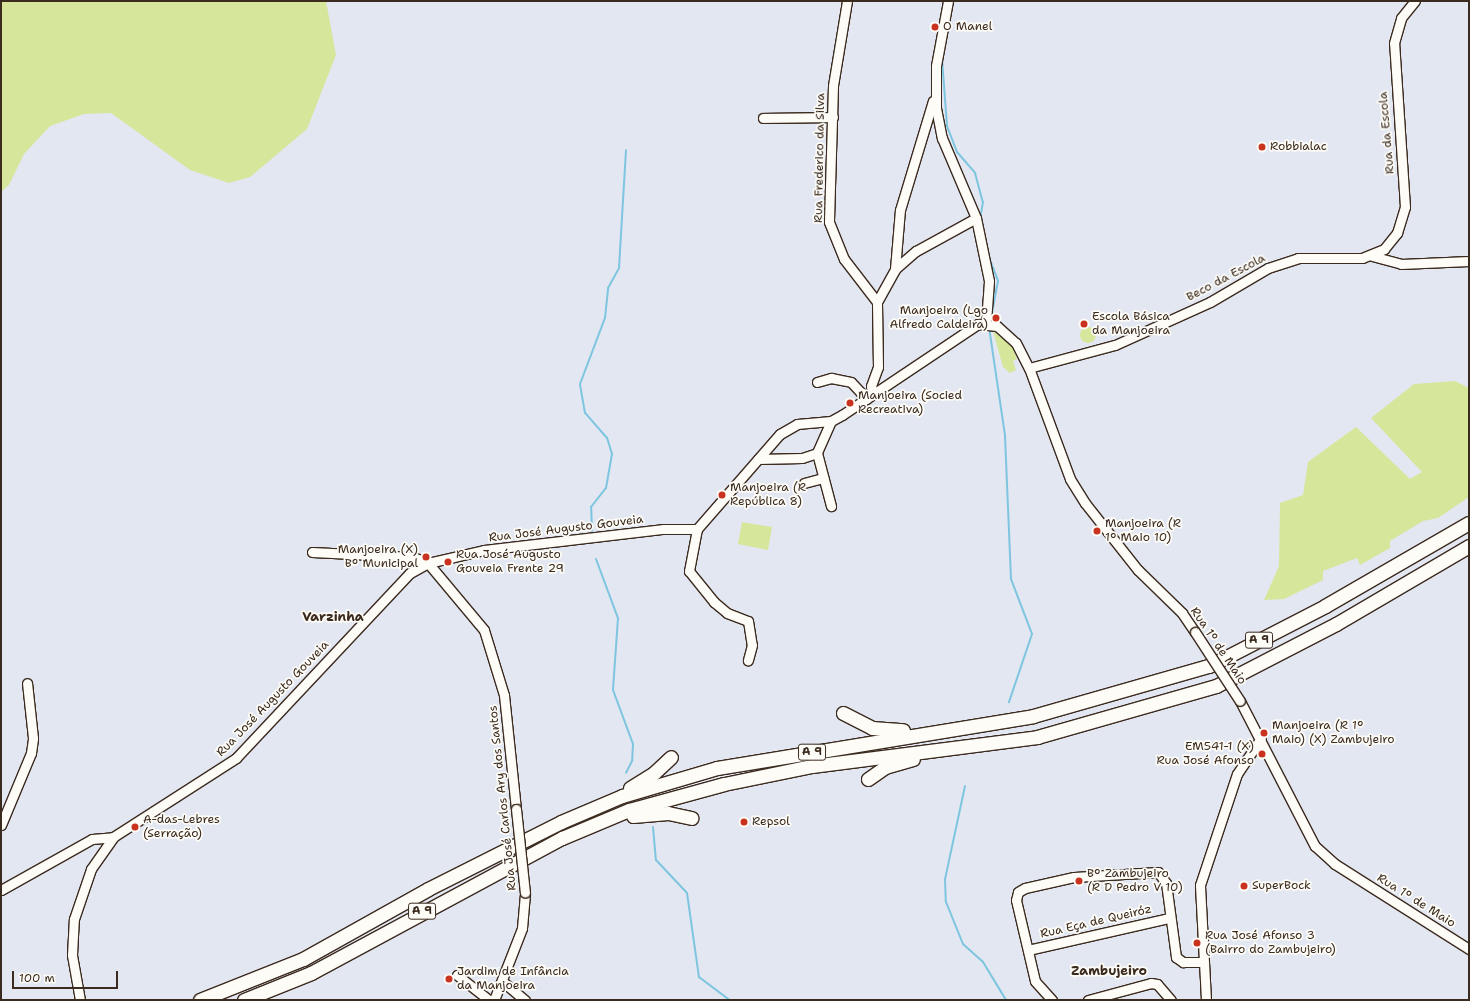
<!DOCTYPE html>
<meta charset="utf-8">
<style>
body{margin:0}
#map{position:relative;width:1470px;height:1001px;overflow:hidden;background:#e3e7f2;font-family:"Shantell Sans",sans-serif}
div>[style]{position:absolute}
.green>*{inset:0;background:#d6e69a}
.round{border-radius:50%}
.stream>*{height:2px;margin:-1px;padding:0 1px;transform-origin:1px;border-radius:1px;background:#7ec5df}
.roads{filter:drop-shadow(1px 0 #3b2a1e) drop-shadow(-1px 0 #3b2a1e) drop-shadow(0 1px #3b2a1e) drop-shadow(0 -1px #3b2a1e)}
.minor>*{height:9px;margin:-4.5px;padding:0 4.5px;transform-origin:4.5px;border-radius:4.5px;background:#fdfcf7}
.highway>*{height:13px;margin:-6.5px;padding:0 6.5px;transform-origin:6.5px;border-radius:6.5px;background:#fdfcf7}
.bridges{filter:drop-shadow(1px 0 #3b2a1e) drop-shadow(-1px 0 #3b2a1e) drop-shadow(0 1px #3b2a1e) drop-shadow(0 -1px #3b2a1e)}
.minor-bridge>*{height:9px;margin:-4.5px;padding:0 4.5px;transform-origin:4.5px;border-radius:4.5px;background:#fdfcf7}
.dots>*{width:11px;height:11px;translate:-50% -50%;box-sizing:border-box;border:2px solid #fdfcf7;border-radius:50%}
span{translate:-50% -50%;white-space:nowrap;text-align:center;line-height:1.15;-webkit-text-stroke:3.5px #fdfcf7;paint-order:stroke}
.shield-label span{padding:1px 3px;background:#fdfcf7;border:1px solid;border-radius:3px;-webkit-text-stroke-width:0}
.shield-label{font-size:11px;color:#3b2a1e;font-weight:700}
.poi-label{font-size:12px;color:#3b2a1e}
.left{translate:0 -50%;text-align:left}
.right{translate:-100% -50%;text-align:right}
.street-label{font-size:12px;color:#3b2a1e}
.neighbourhood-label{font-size:13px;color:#3b2a1e;font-weight:700}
.frame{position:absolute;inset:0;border:2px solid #3b2a1e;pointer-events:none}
.scale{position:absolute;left:12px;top:971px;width:106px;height:18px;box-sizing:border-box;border:2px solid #3b2a1e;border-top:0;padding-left:5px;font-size:12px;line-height:14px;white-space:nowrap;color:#3b2a1e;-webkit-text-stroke:3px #fdfcf7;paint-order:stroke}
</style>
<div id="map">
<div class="green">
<i style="clip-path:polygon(1px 1px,326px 1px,336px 55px,307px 129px,250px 177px,229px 183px,190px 170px,111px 113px,84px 114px,50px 126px,24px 154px,9px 185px,1px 192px)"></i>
<i class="round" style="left:1080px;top:327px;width:16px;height:16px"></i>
<i style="clip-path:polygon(993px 331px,1012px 346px,1017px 359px,1013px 361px,1016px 370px,1010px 373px,1003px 367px)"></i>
<i style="clip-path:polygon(1455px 381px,1469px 388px,1469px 497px,1438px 518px,1423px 521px,1390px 541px,1390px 548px,1360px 565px,1357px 558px,1323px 571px,1323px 580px,1284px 599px,1264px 600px,1279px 566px,1280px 503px,1303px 495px,1308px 462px,1356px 427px,1410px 479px,1422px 472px,1371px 418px,1414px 384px)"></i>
<i style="clip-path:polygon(742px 522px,772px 527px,768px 550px,738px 544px)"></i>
</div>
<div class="stream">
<i style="left:951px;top:7px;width:6px;rotate:-72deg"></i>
<i style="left:942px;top:59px;width:67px;rotate:85.7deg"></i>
<i style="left:947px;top:126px;width:28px;rotate:69deg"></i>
<i style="left:957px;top:152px;width:28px;rotate:49deg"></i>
<i style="left:975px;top:173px;width:30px;rotate:75deg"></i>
<i style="left:983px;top:202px;width:17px;rotate:100deg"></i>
<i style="left:987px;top:252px;width:31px;rotate:69deg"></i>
<i style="left:998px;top:281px;width:43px;rotate:100.8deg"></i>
<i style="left:989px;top:327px;width:110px;rotate:81.6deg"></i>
<i style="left:1005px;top:436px;width:143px;rotate:87.6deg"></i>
<i style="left:1011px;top:579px;width:59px;rotate:69.1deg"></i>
<i style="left:1032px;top:634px;width:72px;rotate:108.7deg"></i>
<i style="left:592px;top:531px;width:24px;rotate:-92deg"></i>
<i style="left:591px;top:507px;width:24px;rotate:-52deg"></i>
<i style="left:606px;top:488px;width:35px;rotate:-80deg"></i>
<i style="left:612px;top:454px;width:17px;rotate:-107deg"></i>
<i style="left:607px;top:438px;width:33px;rotate:-131deg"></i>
<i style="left:585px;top:413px;width:29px;rotate:-100deg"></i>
<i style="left:580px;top:384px;width:71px;rotate:-69.3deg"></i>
<i style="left:605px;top:318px;width:30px;rotate:-84deg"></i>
<i style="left:608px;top:288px;width:23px;rotate:-61deg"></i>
<i style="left:619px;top:268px;width:118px;rotate:-86.6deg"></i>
<i style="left:596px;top:559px;width:63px;rotate:69.6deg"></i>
<i style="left:618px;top:618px;width:72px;rotate:94deg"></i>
<i style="left:613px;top:690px;width:58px;rotate:69.7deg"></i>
<i style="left:633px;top:744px;width:17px;rotate:93deg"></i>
<i style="left:632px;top:761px;width:13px;rotate:117deg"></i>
<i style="left:965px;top:786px;width:95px;rotate:102.1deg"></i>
<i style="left:945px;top:879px;width:23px;rotate:88deg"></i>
<i style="left:946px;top:902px;width:45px;rotate:68deg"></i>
<i style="left:963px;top:944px;width:27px;rotate:42deg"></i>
<i style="left:983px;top:962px;width:44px;rotate:58.8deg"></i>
<i style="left:653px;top:827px;width:33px;rotate:85deg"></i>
<i style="left:656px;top:860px;width:45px;rotate:46.8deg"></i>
<i style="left:687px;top:893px;width:85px;rotate:81.9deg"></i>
<i style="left:699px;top:977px;width:38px;rotate:37deg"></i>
</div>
<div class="roads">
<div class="minor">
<i style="left:847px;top:1px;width:86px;rotate:99.4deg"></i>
<i style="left:833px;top:86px;width:136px;rotate:91.7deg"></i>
<i style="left:829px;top:222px;width:40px;rotate:68deg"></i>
<i style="left:844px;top:259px;width:54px;rotate:52.5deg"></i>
<i style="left:948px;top:1px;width:66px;rotate:100.5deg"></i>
<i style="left:936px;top:66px;width:42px;rotate:90deg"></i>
<i style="left:936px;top:108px;width:31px;rotate:79deg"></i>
<i style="left:942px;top:138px;width:87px;rotate:67deg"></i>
<i style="left:976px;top:218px;width:64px;rotate:78.3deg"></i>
<i style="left:989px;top:281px;width:41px;rotate:94.2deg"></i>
<i style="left:763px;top:118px;width:70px;rotate:-0.8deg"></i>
<i style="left:1372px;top:256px;width:30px;rotate:15deg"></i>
<i style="left:1401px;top:264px;width:68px;rotate:-2.5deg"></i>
<i style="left:895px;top:269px;width:28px;rotate:-41deg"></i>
<i style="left:916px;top:251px;width:68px;rotate:-28.8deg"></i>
<i style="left:1029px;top:368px;width:89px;rotate:-15deg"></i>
<i style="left:1115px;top:345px;width:104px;rotate:-24.4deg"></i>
<i style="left:1210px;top:302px;width:67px;rotate:-30.4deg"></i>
<i style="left:1268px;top:268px;width:32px;rotate:-18deg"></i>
<i style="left:1298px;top:258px;width:64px"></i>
<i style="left:1362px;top:258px;width:24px;rotate:-22deg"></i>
<i style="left:1384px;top:249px;width:21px;rotate:-51deg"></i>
<i style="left:1397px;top:233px;width:27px;rotate:-73deg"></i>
<i style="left:1405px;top:207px;width:164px;rotate:-93.8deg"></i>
<i style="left:1394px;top:43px;width:26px;rotate:-74deg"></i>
<i style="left:1401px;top:18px;width:22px;rotate:-51deg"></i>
<i style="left:817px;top:382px;width:15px;rotate:-16deg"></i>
<i style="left:831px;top:378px;width:20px;rotate:11deg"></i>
<i style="left:851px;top:382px;width:23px;rotate:47deg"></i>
<i style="left:873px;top:393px;width:7px;rotate:-106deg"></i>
<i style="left:871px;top:386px;width:20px;rotate:-70deg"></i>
<i style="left:878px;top:367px;width:65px;rotate:-90.9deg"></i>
<i style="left:877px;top:302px;width:38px;rotate:-61deg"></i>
<i style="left:895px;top:269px;width:59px;rotate:-85.2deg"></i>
<i style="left:900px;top:210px;width:114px;rotate:-73.2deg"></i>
<i style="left:831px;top:421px;width:35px;rotate:114deg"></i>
<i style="left:817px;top:453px;width:55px;rotate:75.2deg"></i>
<i style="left:758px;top:459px;width:44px;rotate:-1.3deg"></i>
<i style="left:802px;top:458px;width:16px;rotate:-18deg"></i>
<i style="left:804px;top:483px;width:20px;rotate:-15deg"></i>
<i style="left:697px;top:529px;width:43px;rotate:100.8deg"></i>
<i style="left:689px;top:571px;width:40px;rotate:51deg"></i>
<i style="left:714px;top:602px;width:17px;rotate:40deg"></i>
<i style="left:727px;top:613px;width:22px;rotate:21deg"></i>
<i style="left:748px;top:621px;width:24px;rotate:81deg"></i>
<i style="left:752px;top:645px;width:16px;rotate:105deg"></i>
<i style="left:312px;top:552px;width:101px;rotate:2.8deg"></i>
<i style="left:413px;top:557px;width:16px;rotate:22deg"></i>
<i style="left:428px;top:563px;width:87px;rotate:50.1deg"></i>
<i style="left:484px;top:630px;width:68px;rotate:72.9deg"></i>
<i style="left:504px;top:695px;width:115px;rotate:84deg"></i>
<i style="left:1240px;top:701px;width:163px;rotate:62.7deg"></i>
<i style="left:1315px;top:846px;width:27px;rotate:42deg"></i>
<i style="left:1335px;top:864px;width:159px;rotate:32.4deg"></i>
<i style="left:1px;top:825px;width:78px;rotate:-67.4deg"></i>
<i style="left:31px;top:753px;width:15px;rotate:-82deg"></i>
<i style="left:33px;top:738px;width:55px;rotate:-96.2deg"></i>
<i style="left:1px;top:890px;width:104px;rotate:-29.3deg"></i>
<i style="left:92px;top:839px;width:21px;rotate:-5deg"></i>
<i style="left:1028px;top:950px;width:145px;rotate:-12.8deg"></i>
<i style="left:457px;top:975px;width:41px;rotate:38deg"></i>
<i style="left:502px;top:981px;width:30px;rotate:40deg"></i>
<i style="left:80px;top:1000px;width:46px;rotate:-100.1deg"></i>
<i style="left:72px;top:955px;width:36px;rotate:-87deg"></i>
<i style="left:74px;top:919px;width:53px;rotate:-71.2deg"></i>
<i style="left:91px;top:869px;width:39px;rotate:-55deg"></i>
<i style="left:113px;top:837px;width:146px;rotate:-32.7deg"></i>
<i style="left:236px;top:758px;width:254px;rotate:-46.8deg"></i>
<i style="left:410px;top:573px;width:21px;rotate:-29deg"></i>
<i style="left:428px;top:563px;width:57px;rotate:-13.1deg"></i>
<i style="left:484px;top:550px;width:181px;rotate:-6.7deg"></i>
<i style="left:664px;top:529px;width:33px"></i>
<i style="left:697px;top:529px;width:126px;rotate:-48.9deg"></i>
<i style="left:780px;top:434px;width:20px;rotate:-30deg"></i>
<i style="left:797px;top:424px;width:34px;rotate:-5deg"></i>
<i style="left:831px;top:421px;width:13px;rotate:-29deg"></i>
<i style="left:842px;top:415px;width:164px;rotate:-33.8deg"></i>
<i style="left:978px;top:324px;width:19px;rotate:6deg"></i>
<i style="left:997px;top:326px;width:25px;rotate:42deg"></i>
<i style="left:1016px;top:343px;width:28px;rotate:63deg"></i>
<i style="left:1029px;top:368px;width:118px;rotate:69.7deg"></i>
<i style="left:1070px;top:479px;width:28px;rotate:58deg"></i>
<i style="left:1085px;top:503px;width:85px;rotate:51.7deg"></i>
<i style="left:1138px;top:570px;width:62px;rotate:44.3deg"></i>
<i style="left:1182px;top:613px;width:23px;rotate:56deg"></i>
<i style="left:494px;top:1000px;width:77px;rotate:-68.7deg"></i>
<i style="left:522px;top:928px;width:35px;rotate:-85deg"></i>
<i style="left:1052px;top:1000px;width:25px;rotate:-132deg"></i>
<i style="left:1035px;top:981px;width:83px;rotate:-103.2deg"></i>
<i style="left:1016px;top:900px;width:8px;rotate:-76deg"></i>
<i style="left:1018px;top:892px;width:8px;rotate:-30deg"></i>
<i style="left:1025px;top:888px;width:50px;rotate:-12.7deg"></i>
<i style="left:1074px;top:877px;width:84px;rotate:-3.4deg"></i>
<i style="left:1158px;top:872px;width:14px;rotate:54deg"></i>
<i style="left:1166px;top:883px;width:75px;rotate:82.3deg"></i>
<i style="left:1176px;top:957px;width:9px;rotate:36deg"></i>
<i style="left:1183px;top:962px;width:20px"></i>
<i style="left:1088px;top:1000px;width:65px;rotate:-15.1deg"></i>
<i style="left:1151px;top:983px;width:6px;rotate:9deg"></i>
<i style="left:1157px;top:984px;width:21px;rotate:49deg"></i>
<i style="left:1206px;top:1000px;width:115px;rotate:-93deg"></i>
<i style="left:1200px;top:885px;width:117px;rotate:-71.6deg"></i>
<i style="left:1237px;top:774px;width:43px;rotate:-56.3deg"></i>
</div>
<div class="highway">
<i style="left:843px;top:713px;width:33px;rotate:27deg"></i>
<i style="left:872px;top:728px;width:31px;rotate:4deg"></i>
<i style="left:868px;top:779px;width:21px;rotate:-35deg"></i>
<i style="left:885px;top:767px;width:29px;rotate:-16deg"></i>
<i style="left:630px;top:788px;width:28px;rotate:-32deg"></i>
<i style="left:654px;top:773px;width:23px;rotate:-43deg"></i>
<i style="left:633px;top:816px;width:35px;rotate:-5deg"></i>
<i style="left:668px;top:813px;width:24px;rotate:12deg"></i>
<i style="left:200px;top:1000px;width:111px;rotate:-21.7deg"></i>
<i style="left:303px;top:959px;width:143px;rotate:-29.2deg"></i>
<i style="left:428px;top:889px;width:149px;rotate:-26.7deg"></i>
<i style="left:561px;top:822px;width:66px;rotate:-23.1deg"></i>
<i style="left:622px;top:796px;width:99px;rotate:-16.4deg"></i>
<i style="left:717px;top:768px;width:320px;rotate:-9.3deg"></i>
<i style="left:1033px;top:716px;width:183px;rotate:-15.9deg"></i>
<i style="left:1209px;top:666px;width:131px;rotate:-27.3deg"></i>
<i style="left:1325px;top:606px;width:166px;rotate:-30deg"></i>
<i style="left:244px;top:1000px;width:72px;rotate:-21.9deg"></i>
<i style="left:311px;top:973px;width:285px;rotate:-28.3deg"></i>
<i style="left:562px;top:838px;width:73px;rotate:-22.7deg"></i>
<i style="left:629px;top:810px;width:98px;rotate:-15.3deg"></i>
<i style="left:724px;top:784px;width:90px;rotate:-11.6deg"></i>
<i style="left:812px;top:766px;width:227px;rotate:-7.3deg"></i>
<i style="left:1037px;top:737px;width:186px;rotate:-15.9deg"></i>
<i style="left:1216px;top:686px;width:135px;rotate:-27.3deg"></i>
<i style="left:1336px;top:624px;width:154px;rotate:-30.4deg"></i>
</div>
</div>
<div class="bridges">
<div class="minor-bridge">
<i style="left:1195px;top:632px;width:82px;rotate:56.9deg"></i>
<i style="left:516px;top:809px;width:84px;rotate:83.9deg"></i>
</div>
</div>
<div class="dots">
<i style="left:935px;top:27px;background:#c8321e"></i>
<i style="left:1262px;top:147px;background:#c8321e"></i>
<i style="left:996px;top:318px;background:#c8321e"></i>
<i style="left:1084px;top:324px;background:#c8321e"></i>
<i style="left:850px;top:403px;background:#c8321e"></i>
<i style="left:722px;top:495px;background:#c8321e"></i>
<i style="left:1097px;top:531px;background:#c8321e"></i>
<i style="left:426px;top:557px;background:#c8321e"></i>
<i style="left:448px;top:562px;background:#c8321e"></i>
<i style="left:1264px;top:733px;background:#c8321e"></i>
<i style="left:1262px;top:754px;background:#c8321e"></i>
<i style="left:744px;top:822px;background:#c8321e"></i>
<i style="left:135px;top:827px;background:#c8321e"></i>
<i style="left:1079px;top:881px;background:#c8321e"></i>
<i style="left:1244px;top:886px;background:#c8321e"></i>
<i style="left:1197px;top:943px;background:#c8321e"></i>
<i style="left:449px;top:979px;background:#c8321e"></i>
</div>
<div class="shield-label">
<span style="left:1259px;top:640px">A 9</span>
<span style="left:812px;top:752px">A 9</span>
<span style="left:422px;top:911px">A 9</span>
</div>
<div class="poi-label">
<span class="left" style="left:943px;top:27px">O Manel</span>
<span class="left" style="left:1270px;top:147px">Robbialac</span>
<span class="right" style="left:988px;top:318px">Manjoeira (Lgo<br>Alfredo Caldeira)</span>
<span class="left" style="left:1092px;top:324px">Escola Básica<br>da Manjoeira</span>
<span class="left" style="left:858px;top:403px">Manjoeira (Socied<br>Recreativa)</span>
<span class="left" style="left:730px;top:495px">Manjoeira (R<br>República 8)</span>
<span class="left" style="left:1105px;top:531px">Manjoeira (R<br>1º Maio 10)</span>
<span class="right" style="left:418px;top:557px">Manjoeira (X)<br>Bº Municipal</span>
<span class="left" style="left:456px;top:562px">Rua José Augusto<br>Gouveia Frente 29</span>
<span class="left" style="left:1272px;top:733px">Manjoeira (R 1º<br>Maio) (X) Zambujeiro</span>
<span class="right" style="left:1254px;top:754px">EM541-1 (X)<br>Rua José Afonso</span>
<span class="left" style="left:143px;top:827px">A-das-Lebres<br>(Serração)</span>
<span class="left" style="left:752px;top:822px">Repsol</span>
<span class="left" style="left:1087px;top:881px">Bº Zambujeiro<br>(R D Pedro V 10)</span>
<span class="left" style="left:1252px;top:886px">SuperBock</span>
<span class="left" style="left:1205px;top:943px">Rua José Afonso 3<br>(Bairro do Zambujeiro)</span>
<span class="left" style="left:457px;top:979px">Jardim de Infância<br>da Manjoeira</span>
</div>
<div class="street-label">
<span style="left:1387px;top:133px;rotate:-95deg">Rua da Escola</span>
<span style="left:820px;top:158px;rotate:-89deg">Rua Frederico da Silva</span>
<span style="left:1226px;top:278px;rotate:-28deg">Beco da Escola</span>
<span style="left:566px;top:529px;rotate:-7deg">Rua José Augusto Gouveia</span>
<span style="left:1218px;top:646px;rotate:56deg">Rua 1º de Maio</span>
<span style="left:273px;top:699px;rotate:-46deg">Rua José Augusto Gouveia</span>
<span style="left:503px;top:798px;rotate:-96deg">Rua José Carlos Ary dos Santos</span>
<span style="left:1416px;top:901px;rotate:32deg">Rua 1º de Maio</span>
<span style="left:1096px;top:922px;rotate:-13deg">Rua Eça de Queiróz</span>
</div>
<div class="neighbourhood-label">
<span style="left:333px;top:617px">Varzinha</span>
<span style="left:1109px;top:971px">Zambujeiro</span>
</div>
<div class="frame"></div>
<div class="scale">100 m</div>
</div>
